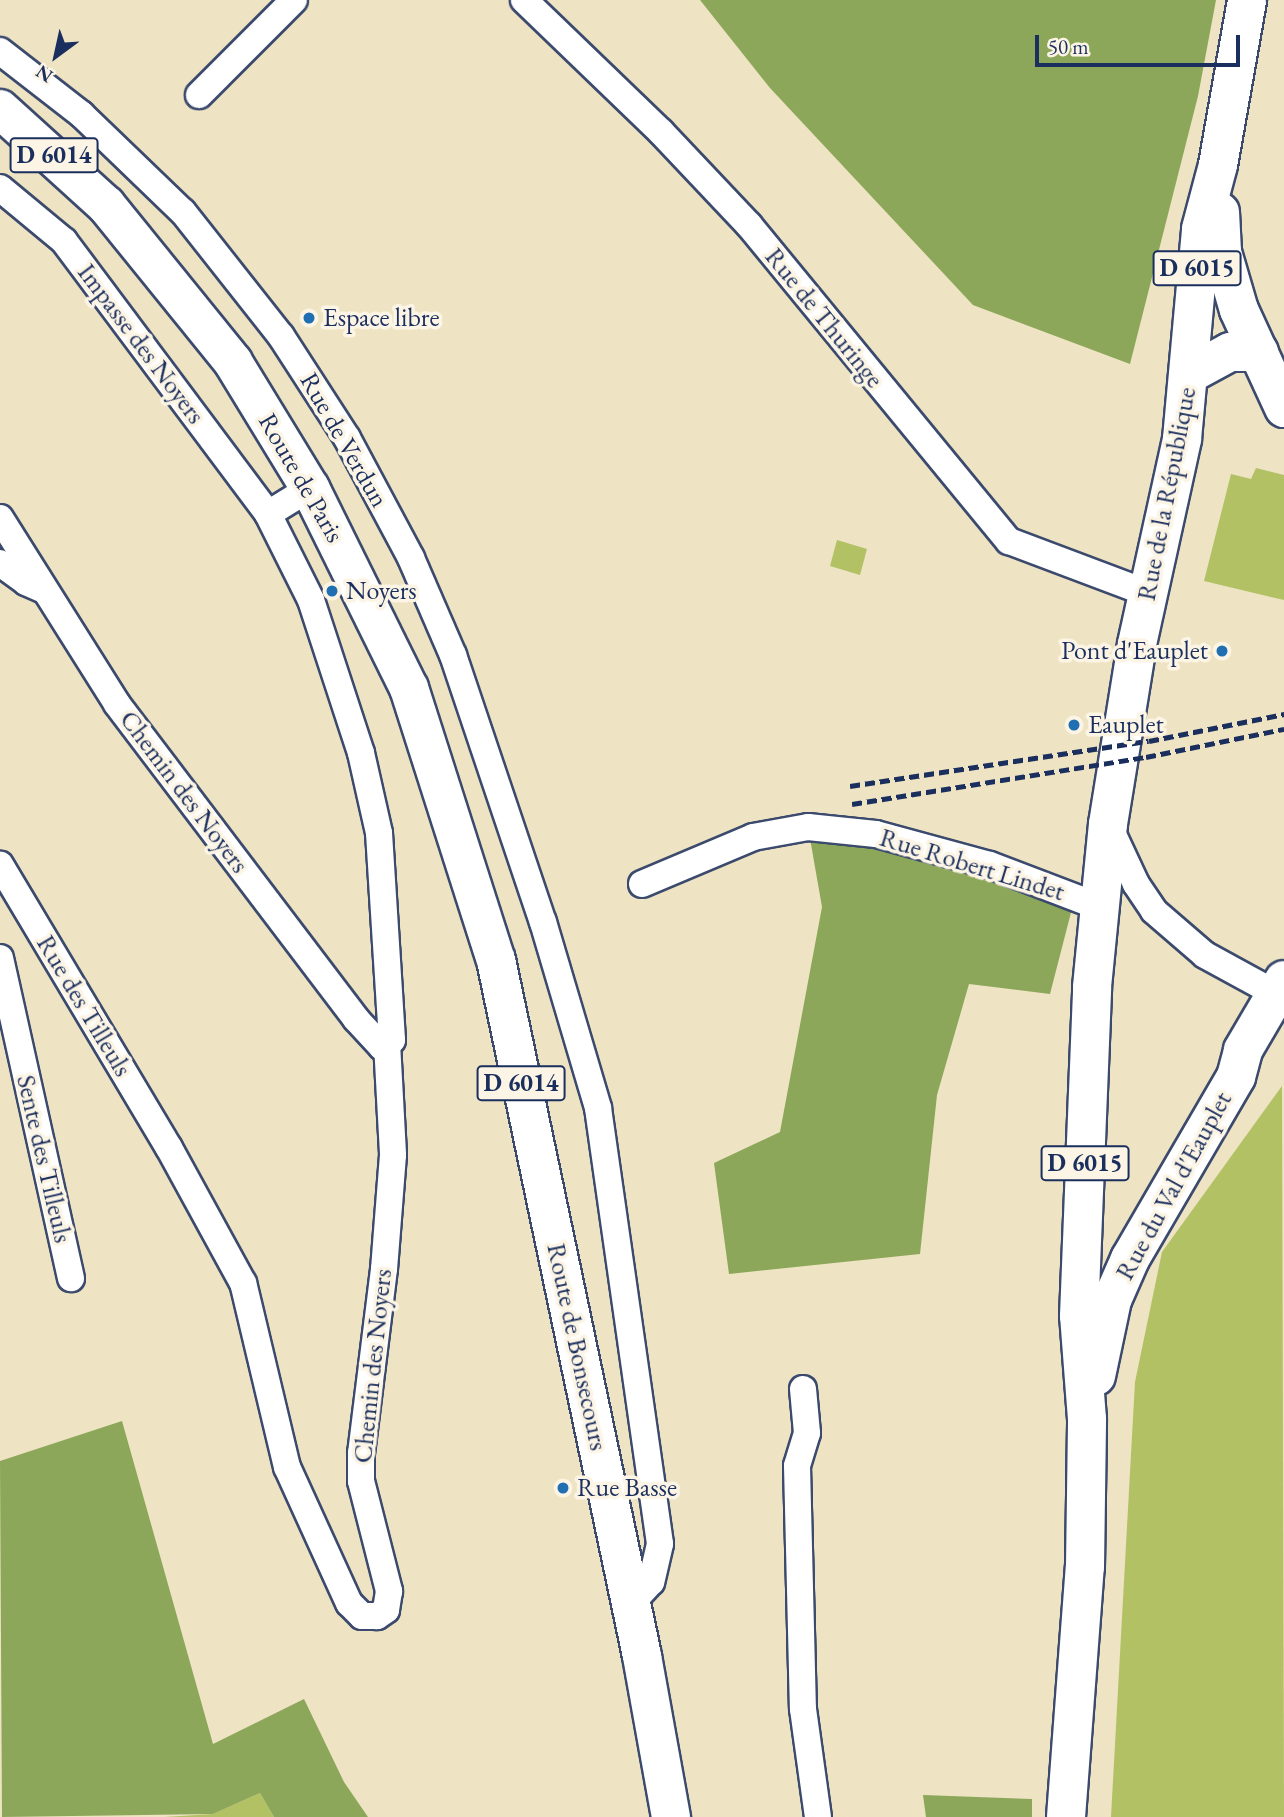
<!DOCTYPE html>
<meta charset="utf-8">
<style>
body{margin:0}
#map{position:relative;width:1284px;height:1817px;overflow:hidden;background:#eee3c2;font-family:"EB Garamond",serif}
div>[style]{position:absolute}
.green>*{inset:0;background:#b1c164}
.forest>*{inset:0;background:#8ca75a}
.roads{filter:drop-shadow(2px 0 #3b4a6d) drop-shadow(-2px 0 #3b4a6d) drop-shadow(0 2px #3b4a6d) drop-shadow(0 -2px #3b4a6d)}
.street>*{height:26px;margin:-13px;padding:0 13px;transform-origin:13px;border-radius:13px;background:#fff}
.primary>*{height:38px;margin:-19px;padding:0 19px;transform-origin:19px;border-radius:19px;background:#fff}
.rail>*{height:5px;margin-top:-2.5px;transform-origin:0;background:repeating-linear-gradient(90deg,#1b2f5e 0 10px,transparent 0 15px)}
.dots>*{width:19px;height:19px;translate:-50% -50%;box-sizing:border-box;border:4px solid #fcf5e5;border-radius:50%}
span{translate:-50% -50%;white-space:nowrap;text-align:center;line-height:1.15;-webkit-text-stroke:7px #fcf5e5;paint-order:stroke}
.shield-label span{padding:2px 5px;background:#fcf5e5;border:2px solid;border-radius:5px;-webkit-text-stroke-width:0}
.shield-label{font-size:24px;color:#1b2f5e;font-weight:700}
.poi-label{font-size:26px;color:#1b2f5e}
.left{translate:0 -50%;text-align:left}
.right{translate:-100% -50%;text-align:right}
.street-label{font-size:26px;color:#1b2f5e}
.north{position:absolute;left:21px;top:21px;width:70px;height:70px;-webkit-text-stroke:5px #fcf5e5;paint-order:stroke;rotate:213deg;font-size:19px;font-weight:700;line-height:28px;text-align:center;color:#1b2f5e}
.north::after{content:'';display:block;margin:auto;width:24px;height:32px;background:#1b2f5e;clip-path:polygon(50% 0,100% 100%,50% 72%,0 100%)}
.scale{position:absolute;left:1035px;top:35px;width:205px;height:32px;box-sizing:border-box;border:4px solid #1b2f5e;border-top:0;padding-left:9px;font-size:21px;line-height:24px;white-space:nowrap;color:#1b2f5e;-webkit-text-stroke:5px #fcf5e5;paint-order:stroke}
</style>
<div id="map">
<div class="green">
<i style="clip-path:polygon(1256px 468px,1284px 475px,1284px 600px,1204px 581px,1231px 474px,1251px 479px)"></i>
<i style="clip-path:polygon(837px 540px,867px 549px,860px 575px,830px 566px)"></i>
<i style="clip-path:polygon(1282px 1086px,1284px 1817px,1111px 1817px,1135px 1382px,1162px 1252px)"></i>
<i style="clip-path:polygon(260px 1793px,274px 1817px,164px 1817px,213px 1814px)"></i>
</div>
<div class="forest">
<i style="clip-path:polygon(700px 0,1216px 0,1198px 96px,1130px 364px,973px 305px,770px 88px)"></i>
<i style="clip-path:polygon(808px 827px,1075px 897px,1050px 994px,969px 984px,937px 1095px,920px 1254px,729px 1274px,714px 1163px,780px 1132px,822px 907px)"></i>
<i style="clip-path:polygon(122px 1421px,213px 1744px,304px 1699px,344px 1782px,368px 1817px,274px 1817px,260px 1793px,213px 1814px,2px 1817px,0 1461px)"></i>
<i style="clip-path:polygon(923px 1795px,1032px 1799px,1032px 1817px,926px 1817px)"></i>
</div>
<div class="roads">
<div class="street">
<i style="left:524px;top:0;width:190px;rotate:43.9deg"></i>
<i style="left:661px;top:132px;width:128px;rotate:46.6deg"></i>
<i style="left:749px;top:225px;width:409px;rotate:50.6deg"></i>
<i style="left:1009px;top:541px;width:147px;rotate:20.6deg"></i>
<i style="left:0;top:51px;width:103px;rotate:37.9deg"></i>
<i style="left:81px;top:114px;width:141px;rotate:43.9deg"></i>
<i style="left:183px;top:212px;width:158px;rotate:51.7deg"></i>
<i style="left:281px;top:336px;width:121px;rotate:57.1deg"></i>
<i style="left:347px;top:438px;width:136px;rotate:61.9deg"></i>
<i style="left:411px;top:558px;width:106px;rotate:66.6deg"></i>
<i style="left:453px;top:655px;width:282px;rotate:71.4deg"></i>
<i style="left:543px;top:922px;width:194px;rotate:73.5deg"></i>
<i style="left:598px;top:1108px;width:440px;rotate:81.9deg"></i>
<i style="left:660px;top:1544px;width:39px;rotate:103deg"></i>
<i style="left:651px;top:1582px;width:33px;rotate:133deg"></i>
<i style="left:199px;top:95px;width:134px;rotate:-45deg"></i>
<i style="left:0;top:188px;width:83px;rotate:39.6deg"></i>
<i style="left:64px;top:241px;width:341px;rotate:53.2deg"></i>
<i style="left:268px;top:514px;width:96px;rotate:63.4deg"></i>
<i style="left:311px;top:600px;width:161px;rotate:71.9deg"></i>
<i style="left:361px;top:753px;width:82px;rotate:77.3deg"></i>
<i style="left:379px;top:833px;width:207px;rotate:86.4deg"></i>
<i style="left:392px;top:1040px;width:6px;rotate:149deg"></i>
<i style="left:387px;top:1043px;width:112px;rotate:86.9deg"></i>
<i style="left:393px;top:1155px;width:114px;rotate:94.5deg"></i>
<i style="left:384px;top:1269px;width:185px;rotate:97.1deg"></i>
<i style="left:361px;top:1453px;width:28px;rotate:90deg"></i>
<i style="left:361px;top:1481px;width:114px;rotate:75.7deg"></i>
<i style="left:389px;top:1591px;width:19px;rotate:99deg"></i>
<i style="left:386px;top:1610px;width:11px;rotate:146deg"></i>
<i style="left:377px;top:1616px;width:15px;rotate:180deg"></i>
<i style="left:362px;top:1616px;width:18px;rotate:-135deg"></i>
<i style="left:349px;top:1603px;width:149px;rotate:-114.5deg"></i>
<i style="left:287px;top:1467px;width:189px;rotate:-103.4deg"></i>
<i style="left:243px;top:1283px;width:154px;rotate:-118.7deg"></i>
<i style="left:169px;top:1148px;width:330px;rotate:-120.8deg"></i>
<i style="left:268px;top:514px;width:49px;rotate:-31.8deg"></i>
<i style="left:0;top:518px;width:220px;rotate:57.8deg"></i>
<i style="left:117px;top:704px;width:395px;rotate:52.8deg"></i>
<i style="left:356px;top:1019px;width:38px;rotate:47deg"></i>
<i style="left:382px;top:1047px;width:6px;rotate:-39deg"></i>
<i style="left:0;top:563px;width:32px;rotate:36deg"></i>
<i style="left:26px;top:582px;width:20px;rotate:24deg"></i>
<i style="left:1109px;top:826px;width:64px;rotate:65deg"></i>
<i style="left:1136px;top:884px;width:32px;rotate:56deg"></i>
<i style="left:1154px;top:911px;width:67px;rotate:40.8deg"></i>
<i style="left:1205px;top:955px;width:90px;rotate:28.6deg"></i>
<i style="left:642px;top:884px;width:121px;rotate:-22.9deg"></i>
<i style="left:753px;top:837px;width:56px;rotate:-10.3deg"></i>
<i style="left:808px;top:827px;width:68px;rotate:5.9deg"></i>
<i style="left:876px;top:834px;width:118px;rotate:15.2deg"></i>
<i style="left:990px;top:865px;width:118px;rotate:20.9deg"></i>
<i style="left:0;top:958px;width:328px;rotate:77.5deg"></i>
<i style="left:803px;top:1389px;width:44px;rotate:84.8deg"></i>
<i style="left:807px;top:1433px;width:34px;rotate:107deg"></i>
<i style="left:797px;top:1466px;width:243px;rotate:88.6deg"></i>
<i style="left:803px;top:1709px;width:109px;rotate:82.1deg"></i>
</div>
<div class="primary">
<i style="left:0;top:109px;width:143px;rotate:42.2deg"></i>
<i style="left:106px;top:205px;width:202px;rotate:51deg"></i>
<i style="left:233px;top:362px;width:148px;rotate:58.6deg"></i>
<i style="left:310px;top:488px;width:223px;rotate:63.7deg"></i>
<i style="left:409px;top:688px;width:286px;rotate:72.3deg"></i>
<i style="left:496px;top:960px;width:711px;rotate:78.15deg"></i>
<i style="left:642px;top:1656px;width:164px;rotate:79.8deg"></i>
<i style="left:1220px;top:212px;width:40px;rotate:87.1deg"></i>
<i style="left:1222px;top:252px;width:60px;rotate:73.7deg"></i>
<i style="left:1239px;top:310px;width:108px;rotate:65.3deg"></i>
<i style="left:1191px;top:373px;width:44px;rotate:-28.3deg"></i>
<i style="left:1230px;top:352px;width:29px"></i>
<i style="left:1096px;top:1376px;width:78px;rotate:-78.1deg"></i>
<i style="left:1112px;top:1300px;width:45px;rotate:-66.3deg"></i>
<i style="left:1130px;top:1259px;width:211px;rotate:-59.8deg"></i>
<i style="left:1236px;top:1077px;width:28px;rotate:-75deg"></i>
<i style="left:1243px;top:1050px;width:81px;rotate:-59.6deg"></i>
<i style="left:1066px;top:1817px;width:251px;rotate:-85.7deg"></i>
<i style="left:1085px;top:1567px;width:148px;rotate:-89.2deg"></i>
<i style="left:1087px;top:1419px;width:103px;rotate:-94.4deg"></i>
<i style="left:1079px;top:1316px;width:329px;rotate:-87.7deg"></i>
<i style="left:1092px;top:987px;width:164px;rotate:-84.4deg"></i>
<i style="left:1108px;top:824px;width:182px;rotate:-80.8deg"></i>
<i style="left:1137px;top:644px;width:210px;rotate:-77.6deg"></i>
<i style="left:1182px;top:439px;width:211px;rotate:-84.8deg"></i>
<i style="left:1201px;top:229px;width:66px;rotate:-75.1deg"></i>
<i style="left:1218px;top:165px;width:168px;rotate:-80deg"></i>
</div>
</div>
<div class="rail">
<i style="left:850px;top:786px;width:302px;rotate:-8.6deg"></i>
<i style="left:1149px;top:741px;width:138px;rotate:-11.3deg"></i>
<i style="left:852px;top:804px;width:298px;rotate:-9.1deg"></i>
<i style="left:1146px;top:757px;width:141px;rotate:-11.5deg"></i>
</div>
<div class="dots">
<i style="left:309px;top:318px;background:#1f6fb2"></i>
<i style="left:332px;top:591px;background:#1f6fb2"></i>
<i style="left:1222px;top:651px;background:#1f6fb2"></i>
<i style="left:1074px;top:725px;background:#1f6fb2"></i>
<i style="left:563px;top:1488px;background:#1f6fb2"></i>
</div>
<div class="shield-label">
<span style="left:54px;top:155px">D 6014</span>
<span style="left:1197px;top:268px">D 6015</span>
<span style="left:521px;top:1083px">D 6014</span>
<span style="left:1085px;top:1163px">D 6015</span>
</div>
<div class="poi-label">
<span class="left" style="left:323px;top:318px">Espace libre</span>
<span class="left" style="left:346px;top:591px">Noyers</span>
<span class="right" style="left:1208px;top:651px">Pont d'Eauplet</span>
<span class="left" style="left:1088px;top:725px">Eauplet</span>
<span class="left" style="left:577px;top:1488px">Rue Basse</span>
</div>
<div class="street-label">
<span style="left:824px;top:318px;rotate:51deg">Rue de Thuringe</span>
<span style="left:141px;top:344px;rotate:53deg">Impasse des Noyers</span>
<span style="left:344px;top:440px;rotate:60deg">Rue de Verdun</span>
<span style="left:301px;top:478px;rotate:60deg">Route de Paris</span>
<span style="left:1167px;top:494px;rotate:-79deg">Rue de la République</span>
<span style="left:184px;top:792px;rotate:53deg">Chemin des Noyers</span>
<span style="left:972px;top:865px;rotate:17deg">Rue Robert Lindet</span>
<span style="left:84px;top:1006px;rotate:59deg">Rue des Tilleuls</span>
<span style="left:44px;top:1159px;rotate:77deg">Sente des Tilleuls</span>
<span style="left:1174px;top:1186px;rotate:-61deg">Rue du Val d'Eauplet</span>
<span style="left:577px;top:1347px;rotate:78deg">Route de Bonsecours</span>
<span style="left:373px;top:1366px;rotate:-84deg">Chemin des Noyers</span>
</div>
<div class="north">N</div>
<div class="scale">50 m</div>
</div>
